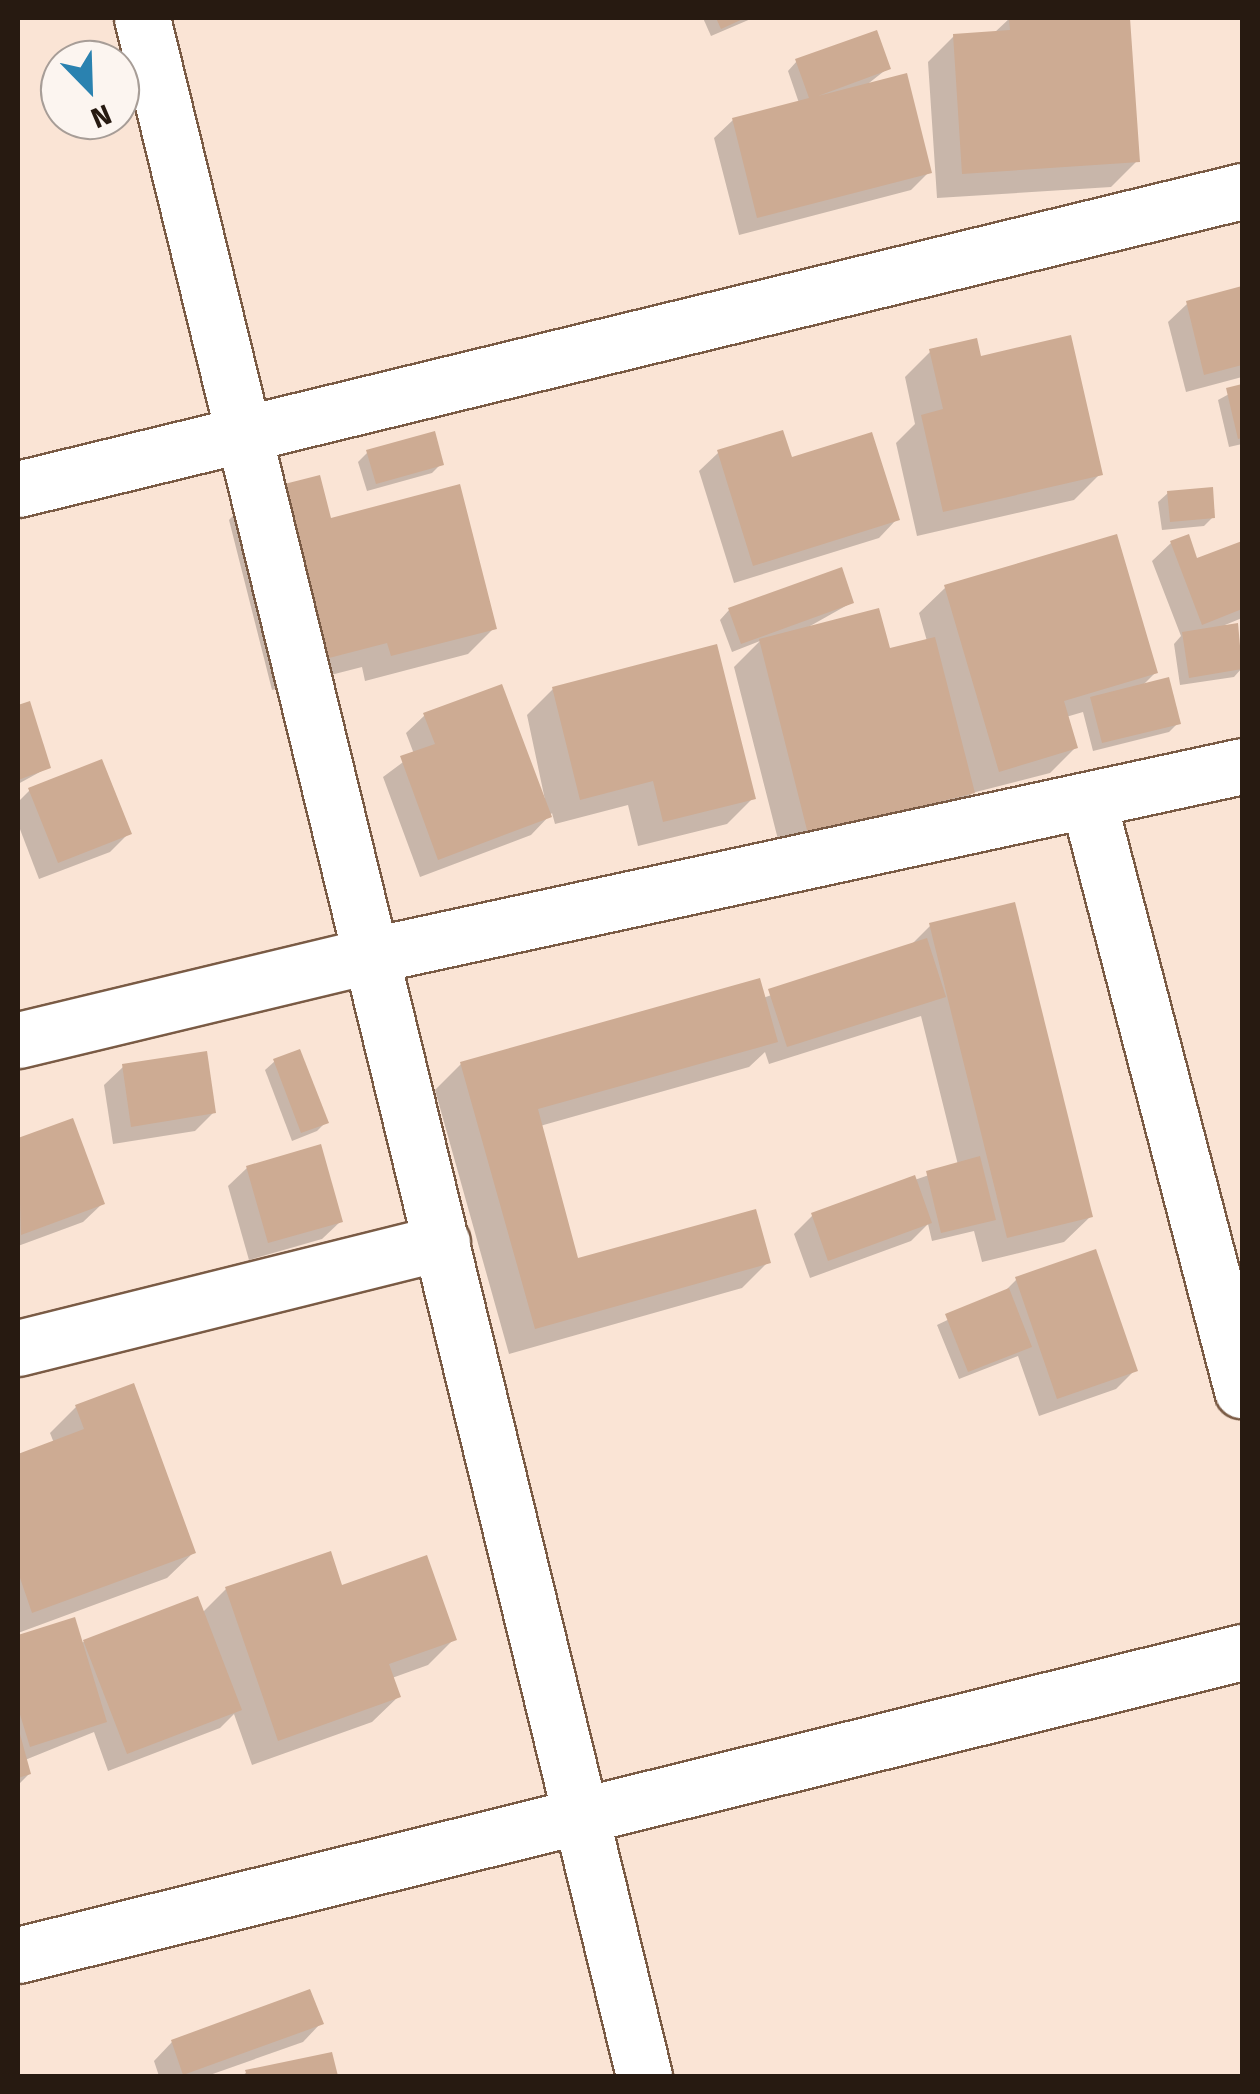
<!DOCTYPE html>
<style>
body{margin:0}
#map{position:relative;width:1260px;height:2094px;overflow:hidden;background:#fae4d5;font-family:"Fira Sans",sans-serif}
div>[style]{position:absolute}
.shadow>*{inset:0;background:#0003}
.building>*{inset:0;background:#cdab93}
.roads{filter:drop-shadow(2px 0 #7a5b45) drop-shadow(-2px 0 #7a5b45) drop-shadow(0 2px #7a5b45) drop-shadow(0 -2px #7a5b45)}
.minor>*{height:55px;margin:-27.5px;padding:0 27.5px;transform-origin:27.5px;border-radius:27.5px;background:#fff}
span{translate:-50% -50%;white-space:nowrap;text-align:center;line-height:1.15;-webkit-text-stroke:8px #fcf5f0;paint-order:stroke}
.frame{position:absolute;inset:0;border:20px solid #271a11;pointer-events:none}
.north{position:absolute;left:40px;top:40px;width:100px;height:100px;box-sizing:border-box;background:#fcf5f0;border:2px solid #a79d97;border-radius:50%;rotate:157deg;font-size:28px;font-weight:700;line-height:40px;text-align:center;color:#271a11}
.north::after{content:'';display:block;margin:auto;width:35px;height:45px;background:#2a82b0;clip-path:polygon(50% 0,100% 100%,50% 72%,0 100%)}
</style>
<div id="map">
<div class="shadow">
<i style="clip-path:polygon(703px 18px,753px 18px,711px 36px)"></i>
<i style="clip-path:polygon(1010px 18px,1128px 18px,1137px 161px,1111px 187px,937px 198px,928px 62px,954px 36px,994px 33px)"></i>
<i style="clip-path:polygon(797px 61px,888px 68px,864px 87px,929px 172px,911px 190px,739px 235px,714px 138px,733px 120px,799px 103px,788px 71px)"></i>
<i style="clip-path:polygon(1242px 288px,1242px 377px,1186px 392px,1168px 322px,1187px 304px)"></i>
<i style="clip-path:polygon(931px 351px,979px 359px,1100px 474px,1074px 500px,917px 536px,896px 443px,915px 424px,905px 377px)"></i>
<i style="clip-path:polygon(1242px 387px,1242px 444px,1229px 447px,1218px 400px)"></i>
<i style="clip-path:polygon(368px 452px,441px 464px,432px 473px,367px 491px,358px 462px)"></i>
<i style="clip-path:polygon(718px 453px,791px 460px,897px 519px,879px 538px,734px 583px,699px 471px)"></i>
<i style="clip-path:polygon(1168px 493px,1213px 517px,1204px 526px,1162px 530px,1158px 502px)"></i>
<i style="clip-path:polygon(254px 494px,329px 521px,494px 628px,468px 654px,365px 681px,362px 667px,272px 690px,229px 520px)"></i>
<i style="clip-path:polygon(1171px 543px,1196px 561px,1242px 543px,1242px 618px,1225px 625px,1236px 626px,1242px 668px,1234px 677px,1180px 685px,1174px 644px,1181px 636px,1152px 561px)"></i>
<i style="clip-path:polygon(945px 588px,1155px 673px,1141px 687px,1178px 723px,1169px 732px,1093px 751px,1083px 712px,1066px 717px,1075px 748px,1050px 773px,972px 793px,946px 819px,783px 859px,734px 667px,760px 641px,732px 652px,720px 620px,729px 610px,851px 603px,803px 630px,889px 651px,927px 641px,919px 613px)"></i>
<i style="clip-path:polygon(553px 689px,753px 798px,727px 824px,638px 846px,628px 805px,555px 824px,552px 813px,531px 835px,420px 877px,383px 777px,414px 754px,406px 733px,425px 715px,548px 814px,527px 715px)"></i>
<i style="clip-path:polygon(29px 704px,49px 767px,18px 784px,18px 707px)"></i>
<i style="clip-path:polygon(30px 790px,129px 833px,110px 852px,39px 879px,18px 824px,18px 802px)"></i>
<i style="clip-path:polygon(931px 925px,1090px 1217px,1064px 1242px,982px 1262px,974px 1231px,932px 1241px,928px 1224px,911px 1241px,810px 1278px,794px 1234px,813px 1215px,958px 1165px,921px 1016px,769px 1064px,765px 1052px,749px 1067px,540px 1126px,577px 1261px,768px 1262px,742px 1288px,509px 1354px,435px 1090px,461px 1064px,763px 998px,910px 946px)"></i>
<i style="clip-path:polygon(275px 1061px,326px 1122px,317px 1131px,292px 1141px,265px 1070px)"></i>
<i style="clip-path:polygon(123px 1067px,214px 1112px,195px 1131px,113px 1144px,104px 1085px)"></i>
<i style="clip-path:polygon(71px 1121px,102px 1204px,83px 1222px,18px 1246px,18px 1141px)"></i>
<i style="clip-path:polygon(247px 1168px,341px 1221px,322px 1239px,249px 1260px,228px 1186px)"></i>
<i style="clip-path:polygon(1017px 1279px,1135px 1370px,1116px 1389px,1039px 1416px,1018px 1356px,959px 1379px,937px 1325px,1002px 1294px)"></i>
<i style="clip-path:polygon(76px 1407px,193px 1553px,167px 1578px,18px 1633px,18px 1456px,54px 1443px,50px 1433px)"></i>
<i style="clip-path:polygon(341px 1588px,454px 1639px,428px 1665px,392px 1678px,398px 1697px,372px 1722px,252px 1765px,234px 1714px,220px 1728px,108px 1771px,94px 1732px,25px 1760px,29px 1774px,18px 1785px,18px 1638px,73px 1620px,81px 1643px,197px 1599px,202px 1613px,226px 1589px)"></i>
<i style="clip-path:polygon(321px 2023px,303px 2042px,207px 2076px,159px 2076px,154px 2061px,172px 2042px)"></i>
<i style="clip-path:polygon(330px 2055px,335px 2076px,242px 2076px,247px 2072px)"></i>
</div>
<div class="building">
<i style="clip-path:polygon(716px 18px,745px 18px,721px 29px)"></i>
<i style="clip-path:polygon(1009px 18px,1130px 18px,1140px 162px,962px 174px,953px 34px,1010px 30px)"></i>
<i style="clip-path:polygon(877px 30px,891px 69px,818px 96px,907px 73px,932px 173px,757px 218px,732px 118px,809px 98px,795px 59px)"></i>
<i style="clip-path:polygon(1242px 286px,1242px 365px,1204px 375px,1186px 301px)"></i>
<i style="clip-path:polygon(1071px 335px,1103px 475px,943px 512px,921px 415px,943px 409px,929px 349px,977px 338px,981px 356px)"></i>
<i style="clip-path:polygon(1242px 384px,1242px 438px,1238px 439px,1226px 388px)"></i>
<i style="clip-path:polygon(783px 430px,792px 457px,872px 432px,900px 520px,753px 566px,717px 450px)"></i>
<i style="clip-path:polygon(435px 431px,444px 465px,376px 484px,366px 450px)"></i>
<i style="clip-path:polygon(320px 475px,331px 518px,460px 484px,497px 629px,391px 656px,387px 643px,298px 666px,253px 492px)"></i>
<i style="clip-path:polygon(1213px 487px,1215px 518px,1170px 522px,1167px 491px)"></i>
<i style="clip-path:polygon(1117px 534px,1158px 673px,1064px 701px,1078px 748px,999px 772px,944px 585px)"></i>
<i style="clip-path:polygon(1189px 534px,1197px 558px,1242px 541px,1242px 609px,1202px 625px,1170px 541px)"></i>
<i style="clip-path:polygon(842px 567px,854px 603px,741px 644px,728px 608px)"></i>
<i style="clip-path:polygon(879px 608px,890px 648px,935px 637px,975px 793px,808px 834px,759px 639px)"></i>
<i style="clip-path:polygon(1238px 623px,1242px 669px,1189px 678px,1182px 632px)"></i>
<i style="clip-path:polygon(717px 644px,756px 799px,663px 822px,653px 781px,580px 800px,552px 687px)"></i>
<i style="clip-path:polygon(1169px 677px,1181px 724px,1102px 743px,1090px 697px)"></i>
<i style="clip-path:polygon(502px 684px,552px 817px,438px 860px,400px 756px,435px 744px,423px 713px)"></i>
<i style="clip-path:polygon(30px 701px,51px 768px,18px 780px,18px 705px)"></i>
<i style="clip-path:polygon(102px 759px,132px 834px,58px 863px,28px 788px)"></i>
<i style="clip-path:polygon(1015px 902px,1093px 1217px,1007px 1238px,929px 923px)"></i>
<i style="clip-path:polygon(927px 938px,946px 997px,787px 1047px,768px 989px)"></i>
<i style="clip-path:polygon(760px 978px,778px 1042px,538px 1109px,578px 1258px,756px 1209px,771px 1263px,535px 1329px,460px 1062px)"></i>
<i style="clip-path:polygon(300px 1049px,329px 1123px,301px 1133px,273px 1059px)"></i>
<i style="clip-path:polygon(207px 1051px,216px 1113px,131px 1127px,122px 1064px)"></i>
<i style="clip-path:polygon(73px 1118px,105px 1204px,21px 1235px,18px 1138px)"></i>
<i style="clip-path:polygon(321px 1144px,343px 1222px,268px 1243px,246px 1166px)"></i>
<i style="clip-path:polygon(980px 1156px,996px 1220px,941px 1233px,926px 1171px)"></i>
<i style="clip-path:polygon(915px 1175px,932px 1223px,828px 1261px,811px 1213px)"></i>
<i style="clip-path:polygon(1096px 1249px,1138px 1371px,1057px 1399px,1015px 1277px)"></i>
<i style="clip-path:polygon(1009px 1288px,1032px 1347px,968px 1372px,945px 1314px)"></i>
<i style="clip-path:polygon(134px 1383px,196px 1553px,32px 1613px,18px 1572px,18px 1454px,84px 1429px,75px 1405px)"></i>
<i style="clip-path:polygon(331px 1551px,342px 1585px,427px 1555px,457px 1640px,389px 1664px,401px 1697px,278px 1741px,225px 1587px)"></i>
<i style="clip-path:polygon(198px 1596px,242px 1710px,127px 1754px,83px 1640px)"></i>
<i style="clip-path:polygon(75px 1617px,107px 1722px,30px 1747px,18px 1708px,18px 1635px)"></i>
<i style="clip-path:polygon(18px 1727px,31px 1774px,18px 1778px)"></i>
<i style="clip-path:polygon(310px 1989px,324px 2024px,183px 2075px,171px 2040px)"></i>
<i style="clip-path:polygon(332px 2052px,338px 2076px,247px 2076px,245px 2070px)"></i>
</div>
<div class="roads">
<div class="minor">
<i style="left:142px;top:18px;width:2118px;rotate:76.29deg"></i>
<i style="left:18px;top:489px;width:1260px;rotate:-13.68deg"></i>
<i style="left:1089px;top:804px;width:606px;rotate:75.37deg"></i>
<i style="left:18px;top:1040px;width:360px;rotate:-13.5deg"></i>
<i style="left:368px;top:956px;width:894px;rotate:-12.26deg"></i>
<i style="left:18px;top:1348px;width:437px;rotate:-14deg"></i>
<i style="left:18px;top:1955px;width:1261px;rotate:-13.9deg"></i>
</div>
</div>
<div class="frame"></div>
<div class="north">N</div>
</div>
